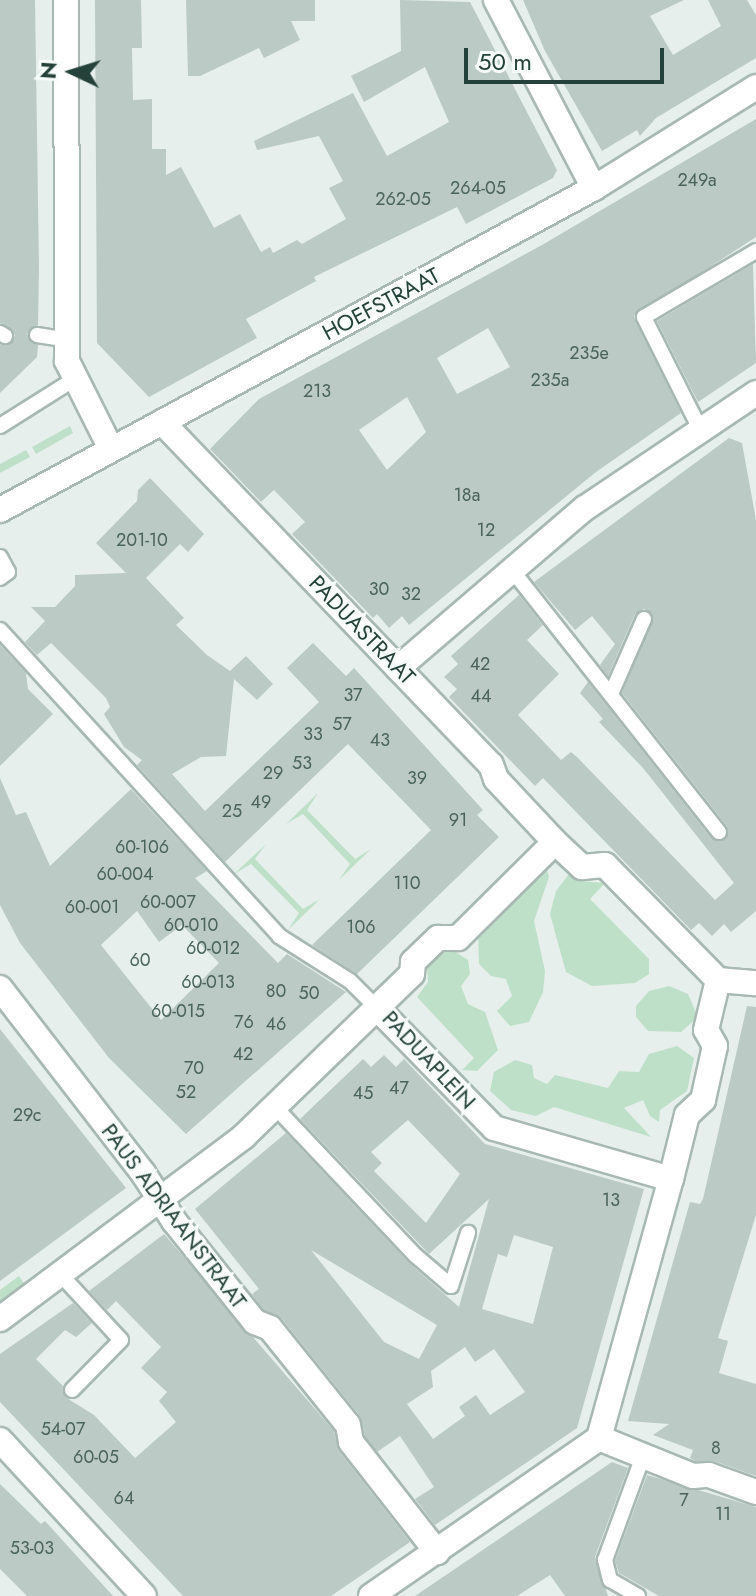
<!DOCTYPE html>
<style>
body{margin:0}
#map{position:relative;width:756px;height:1596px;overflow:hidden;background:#e6efeb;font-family:Jost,sans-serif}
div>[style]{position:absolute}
.green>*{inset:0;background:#bfe0c8}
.building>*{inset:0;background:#bbcac4}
.roads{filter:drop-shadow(2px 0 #a8b8b2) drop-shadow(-2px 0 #a8b8b2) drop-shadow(0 2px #a8b8b2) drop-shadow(0 -2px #a8b8b2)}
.lane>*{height:14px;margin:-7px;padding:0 7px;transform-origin:7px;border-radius:7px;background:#fff}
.street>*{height:24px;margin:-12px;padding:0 12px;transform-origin:12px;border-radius:12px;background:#fff}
span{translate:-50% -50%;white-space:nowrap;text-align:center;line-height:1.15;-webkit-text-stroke:6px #f7fbf9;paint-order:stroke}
.number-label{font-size:18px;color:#4a645c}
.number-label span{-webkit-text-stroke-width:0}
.street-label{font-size:22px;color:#24423a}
.north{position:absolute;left:32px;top:32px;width:80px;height:80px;-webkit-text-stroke:6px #f7fbf9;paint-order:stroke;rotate:274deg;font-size:22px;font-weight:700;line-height:32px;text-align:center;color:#24423a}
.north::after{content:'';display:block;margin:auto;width:28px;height:36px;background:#24423a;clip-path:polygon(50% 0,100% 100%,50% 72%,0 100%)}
.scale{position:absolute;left:464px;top:48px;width:200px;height:36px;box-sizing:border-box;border:4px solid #24423a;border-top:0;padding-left:10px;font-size:24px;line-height:28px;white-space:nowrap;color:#24423a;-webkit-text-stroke:6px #f7fbf9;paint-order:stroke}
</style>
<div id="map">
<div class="green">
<i style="clip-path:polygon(70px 426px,73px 433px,36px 454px,32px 447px)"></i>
<i style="clip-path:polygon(26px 450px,30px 457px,0 473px,0 464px)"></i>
<i style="clip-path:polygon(318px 793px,307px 810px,355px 859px,371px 849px,339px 880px,350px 864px,303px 814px,286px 824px)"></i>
<i style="clip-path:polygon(266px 844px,255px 859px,303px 909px,320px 899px,288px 930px,299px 913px,251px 864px,234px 874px)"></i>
<i style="clip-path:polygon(546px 866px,549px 877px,534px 921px,545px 971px,543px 992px,529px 1022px,510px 1026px,497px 1011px,512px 996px,506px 979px,491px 976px,479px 964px,478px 931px)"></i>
<i style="clip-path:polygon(569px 874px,579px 881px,605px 883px,590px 899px,649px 959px,649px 974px,635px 983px,592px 986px,566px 972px,550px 914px,556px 891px)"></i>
<i style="clip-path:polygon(454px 951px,468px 960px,470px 974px,461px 986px,468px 1004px,485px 1012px,498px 1050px,477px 1071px,462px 1070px,474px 1058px,417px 997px,428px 982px,427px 964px,437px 953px)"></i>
<i style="clip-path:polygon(669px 986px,688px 994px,698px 1017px,681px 1032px,648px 1031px,636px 1017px,636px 1006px,649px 991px)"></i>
<i style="clip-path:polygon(677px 1046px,694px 1058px,687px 1091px,660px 1110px,659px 1122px,650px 1116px,643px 1100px,624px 1108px,651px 1137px,554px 1107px,536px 1116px,511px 1110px,490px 1091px,494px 1072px,515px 1060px,532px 1065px,534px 1078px,547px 1084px,555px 1075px,608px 1088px,619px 1071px,639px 1072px,649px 1054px)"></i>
<i style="clip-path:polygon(19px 1276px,25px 1285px,0 1302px,0 1290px)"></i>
</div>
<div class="building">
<i style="clip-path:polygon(0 0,35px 0,39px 268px,38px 325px,27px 334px,38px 345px,37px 357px,0 393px,0 345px,10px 344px,15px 335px,0 323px)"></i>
<i style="clip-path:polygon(95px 0,141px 0,142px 48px,132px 48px,133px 100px,152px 99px,152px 149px,166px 149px,166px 175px,181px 167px,214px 228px,240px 214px,261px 252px,270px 247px,273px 253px,297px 240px,302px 244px,346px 219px,329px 188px,343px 181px,319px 136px,257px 150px,254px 141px,353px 93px,387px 156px,449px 122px,425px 67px,364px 102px,351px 76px,401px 51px,400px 0,470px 2px,557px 170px,553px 178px,466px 224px,457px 207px,314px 277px,316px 281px,246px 319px,257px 338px,149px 397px,97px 343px)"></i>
<i style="clip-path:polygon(186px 0,315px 0,315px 21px,291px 21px,300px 40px,264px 58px,259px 48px,200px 76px,188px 76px)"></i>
<i style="clip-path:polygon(523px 0,684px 0,650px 16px,673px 55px,721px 26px,708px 0,747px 0,756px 15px,756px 58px,656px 118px,640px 136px,637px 130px,602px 151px,545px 51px)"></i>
<i style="clip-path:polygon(evenodd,756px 119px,756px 237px,634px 316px,681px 413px,596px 472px,409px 625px,402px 616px,389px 628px,377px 614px,373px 618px,292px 534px,305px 522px,274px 490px,261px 502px,210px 449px,259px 399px,542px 245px,756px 119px,488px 328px,510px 367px,457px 394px,437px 358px,488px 328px,756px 119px,407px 397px,426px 432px,387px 470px,359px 430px,407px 397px)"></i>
<i style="clip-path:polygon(753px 264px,756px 363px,698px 402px,657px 321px)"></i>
<i style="clip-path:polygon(729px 438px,742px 443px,756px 520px,756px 911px,731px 932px,724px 924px,712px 936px,699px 923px,691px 930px,543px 778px,535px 786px,449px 697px,457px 689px,444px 677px,458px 664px,451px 656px,519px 595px,543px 625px,527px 640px,559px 674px,518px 715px,561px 760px,571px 752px,578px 758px,715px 900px,734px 883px,643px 768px,599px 722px,603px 719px,580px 693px,588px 682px,711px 838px,726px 839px,727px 826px,622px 693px,652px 614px,644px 609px,635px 614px,608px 676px,600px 665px,615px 644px,592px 616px,575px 630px,534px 582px)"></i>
<i style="clip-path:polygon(150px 478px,204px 534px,188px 552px,180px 544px,146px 578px,184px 618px,176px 625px,207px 655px,230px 671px,246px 656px,273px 684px,257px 700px,234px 679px,226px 756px,201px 757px,172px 774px,205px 811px,319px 702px,287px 668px,313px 643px,346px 676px,354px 668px,483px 810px,477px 815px,499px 837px,357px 974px,312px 945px,431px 830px,348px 744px,225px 862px,137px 765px,142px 760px,124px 747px,104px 714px,110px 707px,106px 698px,51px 643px,37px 655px,25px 642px,45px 621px,31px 607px,55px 607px,75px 586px,75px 575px,126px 573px,96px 543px,137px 501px,138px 490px)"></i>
<i style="clip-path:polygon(0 645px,26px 673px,28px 689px,53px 714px,0 766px)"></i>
<i style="clip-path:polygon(evenodd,0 778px,16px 815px,26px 812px,50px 866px,131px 789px,207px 871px,195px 878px,278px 963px,287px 954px,346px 992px,186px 1134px,109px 1058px,20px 943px,0 905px,0 778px,137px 911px,159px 942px,182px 925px,219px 963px,161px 1020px,101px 945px,137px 911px)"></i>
<i style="clip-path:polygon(747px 1006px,756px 1007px,756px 1215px,718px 1338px,728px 1341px,719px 1373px,756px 1384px,756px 1476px,714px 1461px,695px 1461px,690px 1458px,693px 1450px,653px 1435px,669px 1424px,628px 1421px,690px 1202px,700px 1204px,703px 1199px)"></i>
<i style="clip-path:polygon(0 1029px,126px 1188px,0 1281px)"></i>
<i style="clip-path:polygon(evenodd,384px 1055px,396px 1067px,404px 1059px,485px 1144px,644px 1189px,577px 1428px,435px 1525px,415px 1499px,434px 1487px,400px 1436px,377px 1452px,365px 1436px,360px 1416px,282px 1319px,264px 1310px,252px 1294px,259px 1289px,195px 1209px,286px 1133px,409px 1263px,459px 1307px,489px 1199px,429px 1254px,300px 1119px,363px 1059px,371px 1067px,384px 1055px,408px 1120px,460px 1174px,426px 1223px,374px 1171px,382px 1163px,371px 1152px,408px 1120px,384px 1055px,514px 1235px,553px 1247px,533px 1324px,482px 1309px,498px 1254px,507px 1257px,514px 1235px,384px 1055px,311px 1250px,437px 1325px,419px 1359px,384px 1342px,311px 1250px,384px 1055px,465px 1347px,475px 1362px,494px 1349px,525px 1392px,490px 1415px,476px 1395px,459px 1407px,465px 1416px,433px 1439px,407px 1404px,433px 1387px,431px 1371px,465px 1347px)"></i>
<i style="clip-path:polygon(164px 1234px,334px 1431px,339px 1451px,410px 1542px,331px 1596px,183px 1596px,0 1402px,0 1354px,73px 1303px,92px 1323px,76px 1337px,65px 1330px,36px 1359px,63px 1386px,65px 1397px,94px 1415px,135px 1458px,176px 1422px,159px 1401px,167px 1392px,141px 1368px,161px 1347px,116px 1301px,107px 1310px,89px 1291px)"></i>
<i style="clip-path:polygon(612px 1462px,628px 1468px,595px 1557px,608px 1596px,565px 1596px,550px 1575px,517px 1596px,415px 1596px)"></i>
<i style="clip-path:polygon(647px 1475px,756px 1507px,756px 1596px,659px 1596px,619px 1573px,615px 1561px)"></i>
<i style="clip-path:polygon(0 1484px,41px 1524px,45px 1521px,113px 1596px,27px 1596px,0 1569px)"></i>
</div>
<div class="roads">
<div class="lane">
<i style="left:0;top:333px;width:6px;rotate:31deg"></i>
<i style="left:37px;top:335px;width:30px;rotate:9deg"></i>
<i style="left:0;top:426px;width:86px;rotate:-32.2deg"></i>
<i style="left:699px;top:427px;width:123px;rotate:-116.6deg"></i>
<i style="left:644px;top:317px;width:130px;rotate:-30.5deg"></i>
<i style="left:0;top:557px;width:17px;rotate:62deg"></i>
<i style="left:8px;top:572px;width:10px;rotate:143deg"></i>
<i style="left:512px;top:570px;width:334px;rotate:51.7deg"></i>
<i style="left:0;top:630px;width:414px;rotate:47.6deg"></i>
<i style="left:279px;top:936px;width:84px;rotate:32.4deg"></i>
<i style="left:350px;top:981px;width:40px;rotate:45deg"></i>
<i style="left:611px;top:694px;width:82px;rotate:-66.3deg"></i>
<i style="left:275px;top:1107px;width:205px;rotate:46.6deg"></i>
<i style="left:416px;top:1256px;width:46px;rotate:40.6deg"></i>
<i style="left:451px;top:1286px;width:56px;rotate:-72.2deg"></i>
<i style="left:61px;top:1275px;width:88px;rotate:47.3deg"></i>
<i style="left:121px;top:1340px;width:70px;rotate:134.4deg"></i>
<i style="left:638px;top:1596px;width:32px;rotate:-150deg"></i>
<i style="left:610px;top:1580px;width:21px;rotate:-104deg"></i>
<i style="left:605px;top:1560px;width:111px;rotate:-69.9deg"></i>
</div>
<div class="street">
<i style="left:66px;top:0;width:361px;rotate:89.8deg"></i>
<i style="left:67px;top:361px;width:98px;rotate:63.4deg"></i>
<i style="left:496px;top:0;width:212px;rotate:62.5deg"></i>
<i style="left:162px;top:422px;width:475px;rotate:46.2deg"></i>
<i style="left:491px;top:765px;width:15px;rotate:70deg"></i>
<i style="left:496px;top:779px;width:86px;rotate:46.9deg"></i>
<i style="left:555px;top:842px;width:37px;rotate:43deg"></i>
<i style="left:582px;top:867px;width:23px;rotate:-5deg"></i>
<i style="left:605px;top:865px;width:161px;rotate:45.5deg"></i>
<i style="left:718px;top:980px;width:38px;rotate:5deg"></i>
<i style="left:0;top:510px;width:676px;rotate:-28.46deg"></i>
<i style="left:594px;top:188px;width:191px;rotate:-31.9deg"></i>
<i style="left:398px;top:668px;width:246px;rotate:-40.6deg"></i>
<i style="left:585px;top:508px;width:206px;rotate:-33.9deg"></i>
<i style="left:0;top:988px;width:234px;rotate:52.3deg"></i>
<i style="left:143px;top:1173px;width:57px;rotate:57.1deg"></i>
<i style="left:174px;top:1221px;width:129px;rotate:51.3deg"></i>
<i style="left:255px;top:1322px;width:16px;rotate:22deg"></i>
<i style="left:270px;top:1328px;width:124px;rotate:51.2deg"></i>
<i style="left:348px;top:1425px;width:17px;rotate:80deg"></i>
<i style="left:351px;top:1442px;width:140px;rotate:52deg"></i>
<i style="left:378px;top:1009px;width:166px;rotate:45.7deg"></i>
<i style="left:494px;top:1128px;width:184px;rotate:16.1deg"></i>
<i style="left:671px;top:1179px;width:66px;rotate:-76deg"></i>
<i style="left:687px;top:1115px;width:22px;rotate:-43deg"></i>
<i style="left:703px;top:1100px;width:55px;rotate:-77.5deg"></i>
<i style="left:715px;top:1046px;width:18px;rotate:-119deg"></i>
<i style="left:706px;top:1030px;width:51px;rotate:-76.5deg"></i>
<i style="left:0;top:1319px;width:304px;rotate:-36.8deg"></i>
<i style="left:243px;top:1137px;width:235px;rotate:-44deg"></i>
<i style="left:412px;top:974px;width:12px;rotate:-85deg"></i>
<i style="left:413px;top:962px;width:35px;rotate:-44deg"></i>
<i style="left:438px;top:938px;width:20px"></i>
<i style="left:458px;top:938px;width:136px;rotate:-44.7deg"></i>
<i style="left:599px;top:1438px;width:101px;rotate:22deg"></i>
<i style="left:693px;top:1476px;width:16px;rotate:-4deg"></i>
<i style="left:709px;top:1475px;width:50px;rotate:19.9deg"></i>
<i style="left:0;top:1440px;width:212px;rotate:47.3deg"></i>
<i style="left:371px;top:1596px;width:277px;rotate:-34.7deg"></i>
<i style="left:599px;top:1438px;width:269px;rotate:-74.5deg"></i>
</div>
</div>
<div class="number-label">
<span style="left:697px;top:180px">249a</span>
<span style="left:478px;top:188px">264-05</span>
<span style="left:403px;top:199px">262-05</span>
<span style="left:589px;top:353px">235e</span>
<span style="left:550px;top:380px">235a</span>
<span style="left:317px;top:391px">213</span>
<span style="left:467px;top:495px">18a</span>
<span style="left:486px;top:530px">12</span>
<span style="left:142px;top:540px">201-10</span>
<span style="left:379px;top:589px">30</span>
<span style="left:411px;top:594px">32</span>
<span style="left:480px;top:664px">42</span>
<span style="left:353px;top:695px">37</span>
<span style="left:481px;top:696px">44</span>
<span style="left:342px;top:724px">57</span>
<span style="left:313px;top:734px">33</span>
<span style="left:380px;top:740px">43</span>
<span style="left:302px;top:763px">53</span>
<span style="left:273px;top:773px">29</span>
<span style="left:417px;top:778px">39</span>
<span style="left:261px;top:802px">49</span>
<span style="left:232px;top:811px">25</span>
<span style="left:458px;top:820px">91</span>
<span style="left:142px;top:847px">60-106</span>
<span style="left:125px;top:874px">60-004</span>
<span style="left:407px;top:883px">110</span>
<span style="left:168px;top:902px">60-007</span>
<span style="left:92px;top:907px">60-001</span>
<span style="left:191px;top:925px">60-010</span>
<span style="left:361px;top:927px">106</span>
<span style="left:213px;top:948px">60-012</span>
<span style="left:140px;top:960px">60</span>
<span style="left:208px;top:982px">60-013</span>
<span style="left:276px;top:991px">80</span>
<span style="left:309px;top:993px">50</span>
<span style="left:178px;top:1011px">60-015</span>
<span style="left:244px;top:1022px">76</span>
<span style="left:276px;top:1024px">46</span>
<span style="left:243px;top:1054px">42</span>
<span style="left:194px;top:1068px">70</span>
<span style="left:399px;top:1088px">47</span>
<span style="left:186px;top:1092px">52</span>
<span style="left:363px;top:1093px">45</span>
<span style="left:27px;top:1115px">29c</span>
<span style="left:611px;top:1200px">13</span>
<span style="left:63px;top:1429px">54-07</span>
<span style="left:716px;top:1448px">8</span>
<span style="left:96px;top:1457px">60-05</span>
<span style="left:124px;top:1498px">64</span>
<span style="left:684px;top:1500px">7</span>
<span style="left:723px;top:1514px">11</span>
<span style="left:32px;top:1548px">53-03</span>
</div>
<div class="street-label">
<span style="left:381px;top:304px;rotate:-28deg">HOEFSTRAAT</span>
<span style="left:362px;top:630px;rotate:46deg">PADUASTRAAT</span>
<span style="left:429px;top:1060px;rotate:47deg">PADUAPLEIN</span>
<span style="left:174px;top:1216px;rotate:53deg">PAUS ADRIAANSTRAAT</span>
</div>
<div class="north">N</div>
<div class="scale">50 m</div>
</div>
